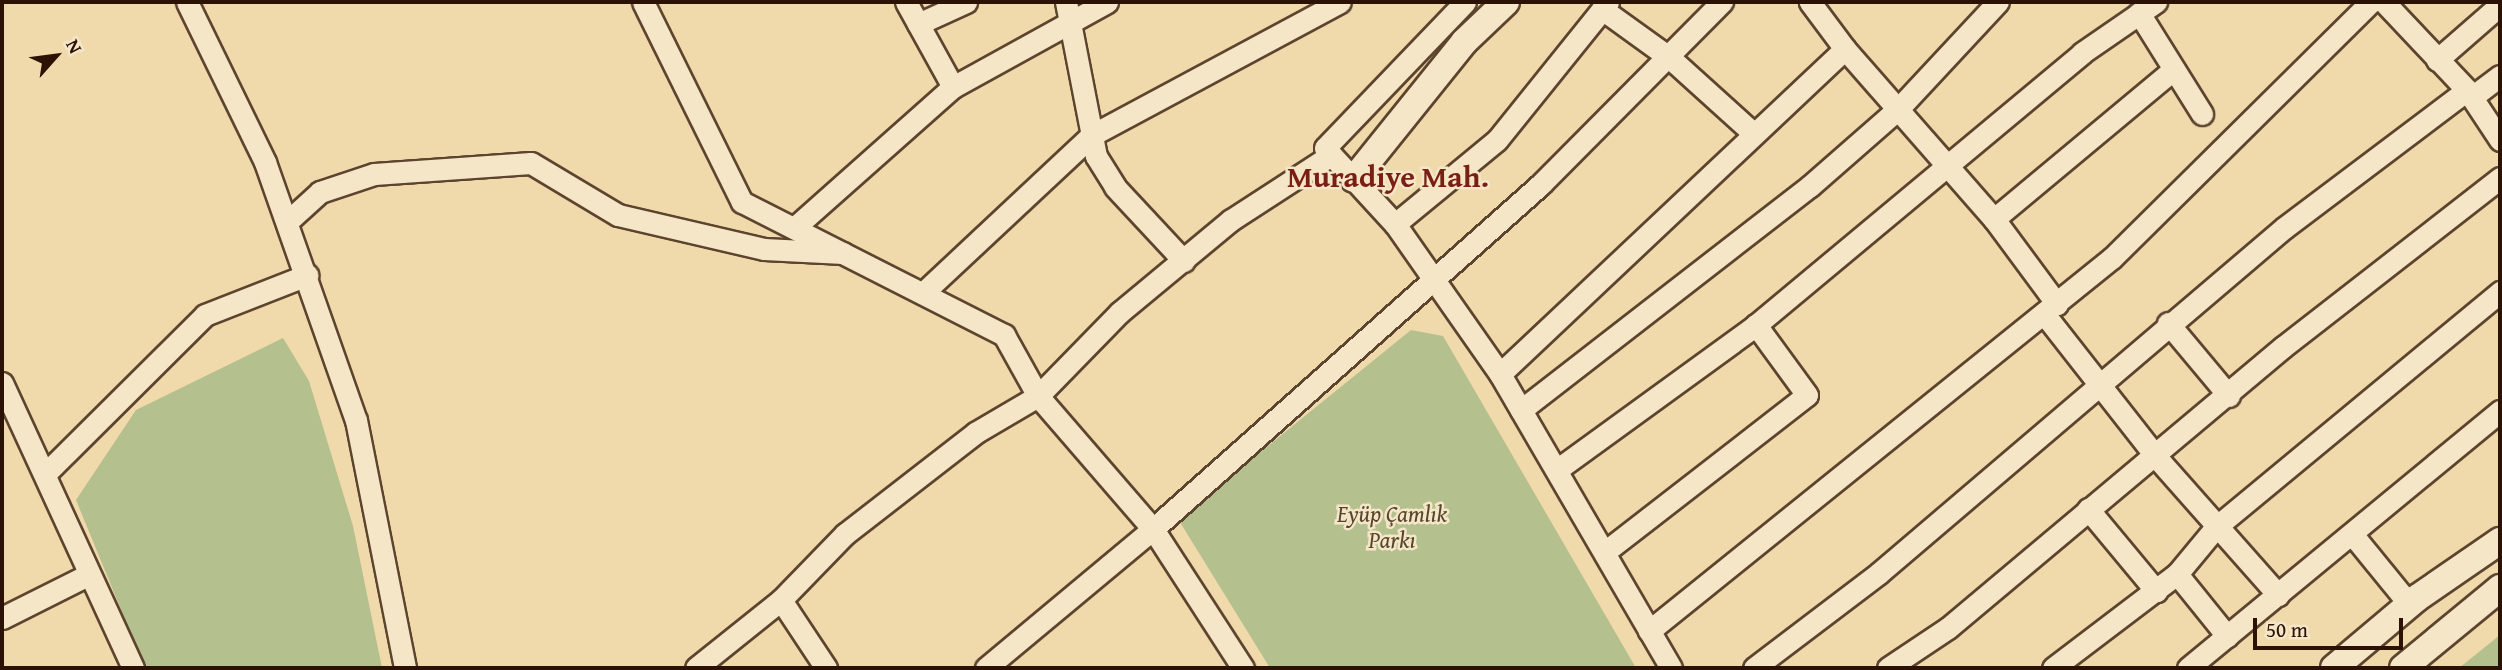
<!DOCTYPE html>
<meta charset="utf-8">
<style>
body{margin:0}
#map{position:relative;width:2502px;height:670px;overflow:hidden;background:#f0d9ab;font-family:"Gentium Book Plus",serif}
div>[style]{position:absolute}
.green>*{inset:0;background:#b4c08d}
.roads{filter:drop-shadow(2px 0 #5d442e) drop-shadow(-2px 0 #5d442e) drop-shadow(0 2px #5d442e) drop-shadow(0 -2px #5d442e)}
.minor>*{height:21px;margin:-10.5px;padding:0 10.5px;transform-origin:10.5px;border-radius:10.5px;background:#f5e6c8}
.tertiary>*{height:26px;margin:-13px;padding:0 13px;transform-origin:13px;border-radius:13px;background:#f5e6c8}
span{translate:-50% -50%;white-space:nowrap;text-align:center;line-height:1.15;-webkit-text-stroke:5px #f5e6c8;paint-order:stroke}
.park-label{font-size:23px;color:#55462d;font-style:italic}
.district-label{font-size:30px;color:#7a1f14;font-weight:700}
.frame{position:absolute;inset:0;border:4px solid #2c1204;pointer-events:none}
.north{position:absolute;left:21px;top:21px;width:70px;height:70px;-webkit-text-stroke:5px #f5e6c8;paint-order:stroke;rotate:62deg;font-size:19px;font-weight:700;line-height:28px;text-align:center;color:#2c1204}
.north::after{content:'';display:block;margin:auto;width:24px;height:32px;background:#2c1204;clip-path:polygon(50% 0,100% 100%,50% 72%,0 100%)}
.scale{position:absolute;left:2253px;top:618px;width:150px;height:32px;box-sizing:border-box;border:4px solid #2c1204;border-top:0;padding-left:9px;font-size:21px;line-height:24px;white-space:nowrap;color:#2c1204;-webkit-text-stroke:5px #f5e6c8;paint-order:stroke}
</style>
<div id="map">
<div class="green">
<i style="clip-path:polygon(1411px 330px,1443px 336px,1636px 668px,1270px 668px,1178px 519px)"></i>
<i style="clip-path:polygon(283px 338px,309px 381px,353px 526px,382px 668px,145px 668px,76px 500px,136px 410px)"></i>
<i style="clip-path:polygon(2500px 635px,2500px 668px,2459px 668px)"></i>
</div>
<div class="roads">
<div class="minor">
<i style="left:187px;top:2px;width:178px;rotate:64deg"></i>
<i style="left:265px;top:162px;width:274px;rotate:70.6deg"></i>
<i style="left:356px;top:420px;width:253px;rotate:78.8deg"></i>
<i style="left:643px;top:2px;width:223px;rotate:63.7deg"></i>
<i style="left:742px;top:202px;width:294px;rotate:26.9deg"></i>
<i style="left:1004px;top:335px;width:70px;rotate:60.9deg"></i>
<i style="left:1038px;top:396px;width:176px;rotate:49.2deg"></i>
<i style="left:1153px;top:529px;width:166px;rotate:57.1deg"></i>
<i style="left:1066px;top:2px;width:157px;rotate:79deg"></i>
<i style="left:1096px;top:156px;width:36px;rotate:58deg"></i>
<i style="left:1115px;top:187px;width:101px;rotate:47deg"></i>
<i style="left:1465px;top:2px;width:202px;rotate:133.8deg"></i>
<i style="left:1325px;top:148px;width:103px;rotate:47.4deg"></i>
<i style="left:1395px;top:224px;width:183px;rotate:55deg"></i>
<i style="left:1500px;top:374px;width:340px;rotate:59.8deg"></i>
<i style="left:2384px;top:2px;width:121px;rotate:46.7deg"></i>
<i style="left:2467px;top:90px;width:60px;rotate:56.6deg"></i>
<i style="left:1602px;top:9px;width:84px;rotate:35.8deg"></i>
<i style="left:1670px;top:58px;width:110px;rotate:42.1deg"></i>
<i style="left:2139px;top:13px;width:119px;rotate:58deg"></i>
<i style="left:918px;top:24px;width:53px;rotate:-24.6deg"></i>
<i style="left:1845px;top:49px;width:226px;rotate:48.8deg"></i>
<i style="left:1994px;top:219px;width:106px;rotate:53.5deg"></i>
<i style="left:2437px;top:60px;width:84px;rotate:-41.1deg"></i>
<i style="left:953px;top:87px;width:176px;rotate:-28.9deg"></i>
<i style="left:2472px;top:97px;width:35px;rotate:-37deg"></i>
<i style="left:1994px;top:219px;width:234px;rotate:-39.8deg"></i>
<i style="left:287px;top:222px;width:45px;rotate:-42.3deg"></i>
<i style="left:320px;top:192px;width:57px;rotate:-18.4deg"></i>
<i style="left:374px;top:174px;width:157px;rotate:-4deg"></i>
<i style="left:531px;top:163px;width:101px;rotate:30.9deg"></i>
<i style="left:618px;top:215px;width:150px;rotate:13.1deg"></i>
<i style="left:764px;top:249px;width:79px;rotate:2.9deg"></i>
<i style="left:1395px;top:224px;width:132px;rotate:-39.5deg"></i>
<i style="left:1497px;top:140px;width:177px;rotate:-51.2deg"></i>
<i style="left:794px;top:228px;width:213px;rotate:-41.6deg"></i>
<i style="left:953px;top:87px;width:97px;rotate:-118.9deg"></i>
<i style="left:923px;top:293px;width:231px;rotate:-43.1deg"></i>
<i style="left:1092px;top:135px;width:281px;rotate:-28.2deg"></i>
<i style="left:2045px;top:315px;width:182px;rotate:51.9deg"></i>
<i style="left:2157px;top:458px;width:183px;rotate:48.5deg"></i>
<i style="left:2168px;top:323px;width:95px;rotate:50.1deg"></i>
<i style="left:1500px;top:374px;width:474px;rotate:-43.3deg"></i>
<i style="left:1845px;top:49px;width:59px;rotate:-126.7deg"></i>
<i style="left:2px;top:383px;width:314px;rotate:65.3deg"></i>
<i style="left:1521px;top:410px;width:366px;rotate:-37.8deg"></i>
<i style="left:1810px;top:186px;width:118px;rotate:-41.2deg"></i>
<i style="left:1899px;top:108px;width:145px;rotate:-47deg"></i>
<i style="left:1558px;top:469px;width:245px;rotate:-36deg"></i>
<i style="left:1756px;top:325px;width:425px;rotate:-39.8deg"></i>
<i style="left:2082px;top:53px;width:90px;rotate:-34.6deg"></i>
<i style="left:46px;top:473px;width:224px;rotate:-44.8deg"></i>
<i style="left:205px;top:315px;width:110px;rotate:-21.4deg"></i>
<i style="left:2088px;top:509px;width:107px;rotate:50.3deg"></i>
<i style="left:2352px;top:534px;width:90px;rotate:50.8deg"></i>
<i style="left:1606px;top:551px;width:254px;rotate:-37.8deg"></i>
<i style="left:1807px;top:395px;width:87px;rotate:-126.1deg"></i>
<i style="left:2177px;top:574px;width:80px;rotate:51.1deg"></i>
<i style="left:781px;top:600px;width:82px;rotate:56.5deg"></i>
<i style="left:2px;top:618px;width:94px;rotate:-26.6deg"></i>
<i style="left:1649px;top:631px;width:595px;rotate:-38.86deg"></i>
<i style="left:2112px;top:258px;width:364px;rotate:-44.7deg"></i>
<i style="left:696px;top:668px;width:109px;rotate:-38.7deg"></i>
<i style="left:781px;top:600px;width:92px;rotate:-45.9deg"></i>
<i style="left:845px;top:534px;width:165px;rotate:-37.8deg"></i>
<i style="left:975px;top:433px;width:73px;rotate:-30.4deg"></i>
<i style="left:1038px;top:396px;width:117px;rotate:-45.7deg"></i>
<i style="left:1120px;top:312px;width:144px;rotate:-39.7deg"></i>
<i style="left:1231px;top:220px;width:119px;rotate:-33deg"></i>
<i style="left:986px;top:668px;width:217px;rotate:-39.8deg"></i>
<i style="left:1153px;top:529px;width:519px;rotate:-41.64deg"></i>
<i style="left:1541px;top:184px;width:257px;rotate:-45.2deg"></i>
<i style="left:1754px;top:668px;width:157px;rotate:-37.2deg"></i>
<i style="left:1879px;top:573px;width:532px;rotate:-40.43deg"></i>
<i style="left:2284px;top:228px;width:229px;rotate:-37deg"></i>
<i style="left:1888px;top:668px;width:72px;rotate:-33.7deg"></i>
<i style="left:1948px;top:628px;width:437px;rotate:-40deg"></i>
<i style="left:2283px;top:347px;width:275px;rotate:-37.9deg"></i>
<i style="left:2053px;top:668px;width:156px;rotate:-37.2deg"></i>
<i style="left:2177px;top:574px;width:61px;rotate:-50.3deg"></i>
<i style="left:2216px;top:527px;width:369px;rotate:-39.6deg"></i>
<i style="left:2188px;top:668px;width:404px;rotate:-39.5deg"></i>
</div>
<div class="tertiary">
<i style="left:1354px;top:179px;width:176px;rotate:-51.2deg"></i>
<i style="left:1464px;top:42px;width:58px;rotate:-43.6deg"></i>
<i style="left:2334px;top:668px;width:109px;rotate:-40.1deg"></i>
<i style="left:2417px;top:598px;width:101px;rotate:-34.5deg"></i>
<i style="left:2403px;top:668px;width:126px;rotate:-39.5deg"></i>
</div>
</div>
<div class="park-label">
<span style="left:1392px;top:527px">Eyüp Çamlık<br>Parkı</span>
</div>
<div class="district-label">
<span style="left:1388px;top:176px">Muradiye Mah.</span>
</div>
<div class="frame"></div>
<div class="north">N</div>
<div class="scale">50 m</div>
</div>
